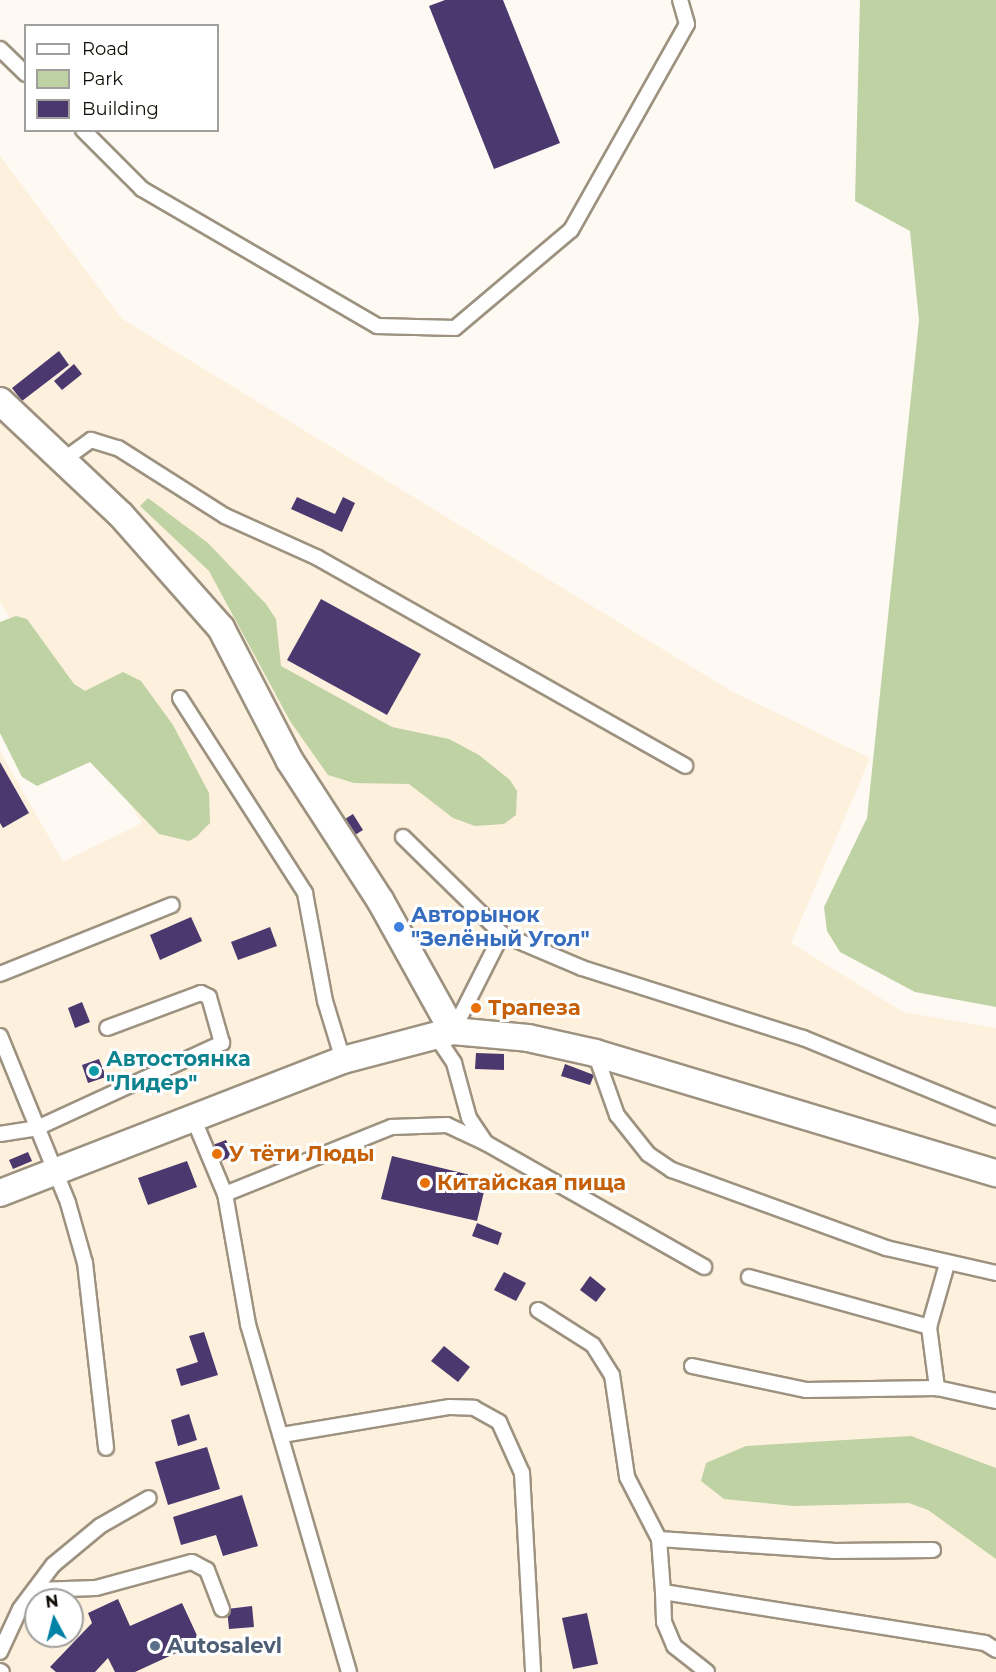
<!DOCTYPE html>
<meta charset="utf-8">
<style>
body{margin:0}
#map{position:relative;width:996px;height:1672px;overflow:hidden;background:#fef9f2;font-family:Montserrat,sans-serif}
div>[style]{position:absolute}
.built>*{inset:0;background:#fdf0dc}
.green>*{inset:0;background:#bed2a4}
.building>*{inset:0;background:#4a386f}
.roads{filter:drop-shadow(2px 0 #9d9280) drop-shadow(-2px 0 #9d9280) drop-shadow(0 2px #9d9280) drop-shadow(0 -2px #9d9280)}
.service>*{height:14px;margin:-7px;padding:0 7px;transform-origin:7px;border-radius:7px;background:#fff}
.minor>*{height:26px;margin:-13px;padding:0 13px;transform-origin:13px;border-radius:13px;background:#fff}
.dots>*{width:16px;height:16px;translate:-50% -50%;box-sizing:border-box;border:3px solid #fff;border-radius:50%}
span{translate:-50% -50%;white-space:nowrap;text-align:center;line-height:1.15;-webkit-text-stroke:6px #fff;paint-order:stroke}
.shop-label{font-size:21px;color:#366cbe;font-weight:700}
.left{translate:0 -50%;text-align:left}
.food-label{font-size:21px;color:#c56008;font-weight:700}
.culture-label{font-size:21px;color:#0d838f;font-weight:700}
.service-label{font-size:21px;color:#4e5e75;font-weight:700}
.legend{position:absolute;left:24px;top:24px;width:195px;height:108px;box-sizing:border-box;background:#fff;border:2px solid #a09f9c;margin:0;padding:8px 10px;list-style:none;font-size:18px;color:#120e08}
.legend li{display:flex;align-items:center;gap:12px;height:30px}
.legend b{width:30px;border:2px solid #a09f9c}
.north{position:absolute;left:24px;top:1588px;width:60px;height:60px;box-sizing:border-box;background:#fff;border:2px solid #a09f9c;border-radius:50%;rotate:353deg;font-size:16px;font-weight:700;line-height:24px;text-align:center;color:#120e08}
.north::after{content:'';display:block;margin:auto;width:21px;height:27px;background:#0081a6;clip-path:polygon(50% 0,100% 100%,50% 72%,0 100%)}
</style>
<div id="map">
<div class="built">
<i style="clip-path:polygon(evenodd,0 156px,122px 319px,731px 691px,870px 758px,791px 943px,903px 1012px,996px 1028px,996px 1672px,0 1672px,0 751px,63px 862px,142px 823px,0 602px,0 156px,36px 1600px,72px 1600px,72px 1636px,36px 1636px,36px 1600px)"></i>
</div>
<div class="green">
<i style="clip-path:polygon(860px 0,996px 0,996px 1007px,915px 992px,840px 952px,827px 931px,824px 907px,867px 818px,919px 320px,910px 231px,855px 201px)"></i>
<i style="clip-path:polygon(148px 498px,208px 543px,266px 604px,276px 619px,281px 666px,392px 727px,449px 739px,479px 755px,510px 780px,517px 791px,516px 815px,504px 824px,475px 826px,453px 818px,409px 784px,354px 783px,328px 775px,290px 721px,209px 571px,140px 506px)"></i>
<i style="clip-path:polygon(16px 616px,27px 619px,74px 684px,85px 691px,123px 672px,141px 681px,173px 725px,209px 793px,210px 823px,196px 837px,189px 841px,159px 834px,90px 762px,37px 786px,22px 777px,0 733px,0 622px)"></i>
<i style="clip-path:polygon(911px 1436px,996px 1468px,996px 1559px,928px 1510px,909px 1503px,793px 1506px,724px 1499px,701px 1481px,706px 1463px,746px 1446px)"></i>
</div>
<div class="building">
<i style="clip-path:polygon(445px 0,503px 0,560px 143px,494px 169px,429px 6px)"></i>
<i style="clip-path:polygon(59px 351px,69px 365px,22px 401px,12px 388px)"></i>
<i style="clip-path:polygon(74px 364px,82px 374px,62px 390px,54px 381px)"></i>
<i style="clip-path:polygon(297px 497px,335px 514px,343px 497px,355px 503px,342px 532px,291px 509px)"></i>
<i style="clip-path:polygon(321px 599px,421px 654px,387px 715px,287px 660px)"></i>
<i style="clip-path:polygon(0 762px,29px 813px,3px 828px,0 823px)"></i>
<i style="clip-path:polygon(353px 814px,363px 830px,347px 840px,337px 824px)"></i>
<i style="clip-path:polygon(191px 917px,202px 941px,160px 960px,150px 935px)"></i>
<i style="clip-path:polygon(270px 927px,277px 946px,238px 960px,231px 942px)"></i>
<i style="clip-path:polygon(82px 1002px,90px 1022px,75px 1028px,68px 1008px)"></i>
<i style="clip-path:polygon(476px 1053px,504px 1054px,504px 1070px,475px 1069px)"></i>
<i style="clip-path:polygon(99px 1059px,106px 1077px,88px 1083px,82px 1065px)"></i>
<i style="clip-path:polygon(565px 1064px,594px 1075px,590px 1085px,561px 1076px)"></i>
<i style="clip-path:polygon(226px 1140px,233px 1156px,217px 1163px,210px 1146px)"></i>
<i style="clip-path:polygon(28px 1152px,32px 1161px,13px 1169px,9px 1160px)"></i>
<i style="clip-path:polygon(392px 1156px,487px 1179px,477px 1221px,381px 1199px)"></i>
<i style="clip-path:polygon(187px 1161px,197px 1187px,148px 1205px,138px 1178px)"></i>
<i style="clip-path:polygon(477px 1223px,502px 1233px,498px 1245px,472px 1236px)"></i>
<i style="clip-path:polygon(504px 1272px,526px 1283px,516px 1301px,494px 1290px)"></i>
<i style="clip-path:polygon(590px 1276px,606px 1289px,596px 1302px,580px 1290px)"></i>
<i style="clip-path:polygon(204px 1332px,218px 1375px,181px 1386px,176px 1369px,198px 1362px,189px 1336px)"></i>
<i style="clip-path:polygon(444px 1346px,470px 1367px,458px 1382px,431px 1361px)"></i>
<i style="clip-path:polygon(189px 1414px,197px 1440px,178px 1446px,171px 1420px)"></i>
<i style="clip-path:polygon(207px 1447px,220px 1489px,168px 1505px,155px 1462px)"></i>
<i style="clip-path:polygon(242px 1495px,258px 1546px,223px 1556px,216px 1535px,181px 1545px,173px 1517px)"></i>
<i style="clip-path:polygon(118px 1599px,130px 1626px,182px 1603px,200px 1642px,135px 1672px,115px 1672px,108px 1658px,95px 1672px,56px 1672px,50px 1667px,92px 1623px,88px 1613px)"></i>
<i style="clip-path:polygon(252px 1606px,254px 1627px,229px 1629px,227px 1609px)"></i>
<i style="clip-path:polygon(587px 1613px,598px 1664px,573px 1669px,562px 1618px)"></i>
</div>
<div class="roads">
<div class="service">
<i style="left:0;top:49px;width:36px;rotate:44deg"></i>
<i style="left:83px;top:130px;width:83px;rotate:45deg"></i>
<i style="left:142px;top:189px;width:272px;rotate:30.2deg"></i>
<i style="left:377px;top:326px;width:78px;rotate:1.5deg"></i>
<i style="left:455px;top:328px;width:152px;rotate:-40.2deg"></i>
<i style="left:571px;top:230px;width:236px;rotate:-60.6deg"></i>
<i style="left:687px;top:24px;width:25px;rotate:-106deg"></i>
<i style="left:62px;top:461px;width:36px;rotate:-36deg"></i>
<i style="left:91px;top:440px;width:28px;rotate:17deg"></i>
<i style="left:118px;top:448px;width:127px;rotate:32.4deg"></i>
<i style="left:225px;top:516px;width:102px;rotate:24.3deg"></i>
<i style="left:318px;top:558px;width:422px;rotate:29.5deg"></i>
<i style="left:180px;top:698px;width:232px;rotate:57.3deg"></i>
<i style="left:305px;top:893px;width:110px;rotate:79.5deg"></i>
<i style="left:325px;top:1001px;width:62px;rotate:73deg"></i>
<i style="left:403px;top:837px;width:139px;rotate:44.4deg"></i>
<i style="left:502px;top:934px;width:87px;rotate:23deg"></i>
<i style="left:582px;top:968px;width:232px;rotate:17.6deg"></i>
<i style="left:803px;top:1038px;width:209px;rotate:22.3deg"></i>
<i style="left:0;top:974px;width:185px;rotate:-21.9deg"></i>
<i style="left:453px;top:1031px;width:109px;rotate:-63.2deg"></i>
<i style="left:434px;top:1033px;width:36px;rotate:56deg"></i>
<i style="left:454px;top:1063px;width:57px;rotate:74.7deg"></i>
<i style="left:469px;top:1118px;width:30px;rotate:56deg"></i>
<i style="left:486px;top:1143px;width:251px;rotate:29.6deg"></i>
<i style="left:0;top:1036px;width:180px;rotate:67.8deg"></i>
<i style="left:68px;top:1203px;width:62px;rotate:74.2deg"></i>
<i style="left:85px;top:1263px;width:186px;rotate:83.5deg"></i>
<i style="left:595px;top:1053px;width:66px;rotate:70.5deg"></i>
<i style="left:617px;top:1115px;width:50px;rotate:51.5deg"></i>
<i style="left:648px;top:1154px;width:29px;rotate:34deg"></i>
<i style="left:672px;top:1170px;width:228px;rotate:20deg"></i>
<i style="left:886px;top:1248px;width:113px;rotate:12.8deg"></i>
<i style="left:194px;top:1120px;width:80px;rotate:67.3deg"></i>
<i style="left:0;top:1134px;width:37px;rotate:-9deg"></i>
<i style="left:37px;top:1128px;width:204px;rotate:-24.7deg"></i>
<i style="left:222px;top:1043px;width:48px;rotate:-105.8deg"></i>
<i style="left:209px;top:997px;width:9px;rotate:-153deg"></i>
<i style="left:201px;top:993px;width:100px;rotate:159.6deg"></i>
<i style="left:947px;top:1264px;width:66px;rotate:105.9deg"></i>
<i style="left:929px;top:1327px;width:62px;rotate:82.5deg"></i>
<i style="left:937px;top:1388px;width:60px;rotate:12.4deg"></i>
<i style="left:749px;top:1277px;width:187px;rotate:15.5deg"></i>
<i style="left:538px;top:1310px;width:65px;rotate:32.5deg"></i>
<i style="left:593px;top:1345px;width:36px;rotate:58deg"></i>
<i style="left:612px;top:1375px;width:103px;rotate:81.6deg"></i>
<i style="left:627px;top:1477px;width:70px;rotate:62.7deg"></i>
<i style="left:659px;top:1539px;width:53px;rotate:85.7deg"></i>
<i style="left:663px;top:1592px;width:326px;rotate:9deg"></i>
<i style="left:985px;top:1643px;width:13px;rotate:32deg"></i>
<i style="left:692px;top:1366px;width:116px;rotate:11.9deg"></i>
<i style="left:806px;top:1390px;width:131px;rotate:-0.9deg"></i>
<i style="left:282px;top:1435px;width:170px;rotate:-9.5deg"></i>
<i style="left:450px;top:1407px;width:24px;rotate:2deg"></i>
<i style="left:474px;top:1408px;width:29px;rotate:29deg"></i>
<i style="left:499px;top:1422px;width:56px;rotate:65.7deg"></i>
<i style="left:522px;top:1473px;width:199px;rotate:86.8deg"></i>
<i style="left:659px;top:1539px;width:174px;rotate:3.9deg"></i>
<i style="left:833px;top:1551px;width:100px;rotate:-0.6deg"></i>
<i style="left:35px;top:1590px;width:61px;rotate:-1.9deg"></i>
<i style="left:96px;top:1588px;width:99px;rotate:-15.2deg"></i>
<i style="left:192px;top:1562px;width:17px;rotate:28deg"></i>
<i style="left:207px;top:1570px;width:42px;rotate:69deg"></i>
<i style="left:663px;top:1592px;width:30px;rotate:88deg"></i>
<i style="left:664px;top:1622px;width:26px;rotate:67deg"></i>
<i style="left:674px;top:1646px;width:42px;rotate:38.2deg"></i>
<i style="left:0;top:1652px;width:47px;rotate:-65.1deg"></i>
<i style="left:20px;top:1609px;width:55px;rotate:-53.1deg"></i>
<i style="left:53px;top:1565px;width:61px;rotate:-39.7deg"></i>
<i style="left:100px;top:1526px;width:56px;rotate:-29.7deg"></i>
<i style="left:0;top:1671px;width:2px;rotate:27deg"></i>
<i style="left:349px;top:1672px;width:362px;rotate:-106.2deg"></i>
<i style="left:248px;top:1324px;width:132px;rotate:-100deg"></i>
<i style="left:225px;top:1194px;width:180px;rotate:-21.9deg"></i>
<i style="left:392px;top:1127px;width:55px;rotate:-2.1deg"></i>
<i style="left:447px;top:1125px;width:43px;rotate:24.8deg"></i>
</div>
<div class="minor">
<i style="left:0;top:401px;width:166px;rotate:43.3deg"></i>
<i style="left:121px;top:515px;width:151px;rotate:48.5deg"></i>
<i style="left:221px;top:628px;width:150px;rotate:62.6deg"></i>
<i style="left:290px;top:761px;width:166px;rotate:57.1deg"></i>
<i style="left:380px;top:900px;width:150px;rotate:60.9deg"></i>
<i style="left:0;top:1193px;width:368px;rotate:-21.2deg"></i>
<i style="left:343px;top:1060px;width:114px;rotate:-14.8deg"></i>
<i style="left:453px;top:1031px;width:75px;rotate:5.3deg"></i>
<i style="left:528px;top:1038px;width:69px;rotate:12.6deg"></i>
<i style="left:595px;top:1053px;width:419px;rotate:16.7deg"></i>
</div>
</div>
<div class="dots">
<i style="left:399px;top:927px;background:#3f7fe0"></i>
<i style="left:476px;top:1008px;background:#e8710a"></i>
<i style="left:94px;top:1071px;background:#0f9aa8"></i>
<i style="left:217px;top:1154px;background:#e8710a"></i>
<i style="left:425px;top:1183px;background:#e8710a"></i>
<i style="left:155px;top:1646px;background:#5c6f8a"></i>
</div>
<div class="shop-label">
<span class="left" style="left:411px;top:927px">Авторынок<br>"Зелёный Угол"</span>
</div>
<div class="food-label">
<span class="left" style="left:488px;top:1008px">Трапеза</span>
<span class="left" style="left:229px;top:1154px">У тёти Люды</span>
<span class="left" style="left:437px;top:1183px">Китайская пища</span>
</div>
<div class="culture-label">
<span class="left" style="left:106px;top:1071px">Автостоянка<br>"Лидер"</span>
</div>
<div class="service-label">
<span class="left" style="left:167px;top:1646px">Autosalevl</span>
</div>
<ul class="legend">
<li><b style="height:8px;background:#fff"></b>Road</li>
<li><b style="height:16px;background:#bed2a4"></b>Park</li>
<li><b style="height:16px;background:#4a386f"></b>Building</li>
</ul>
<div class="north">N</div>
</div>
